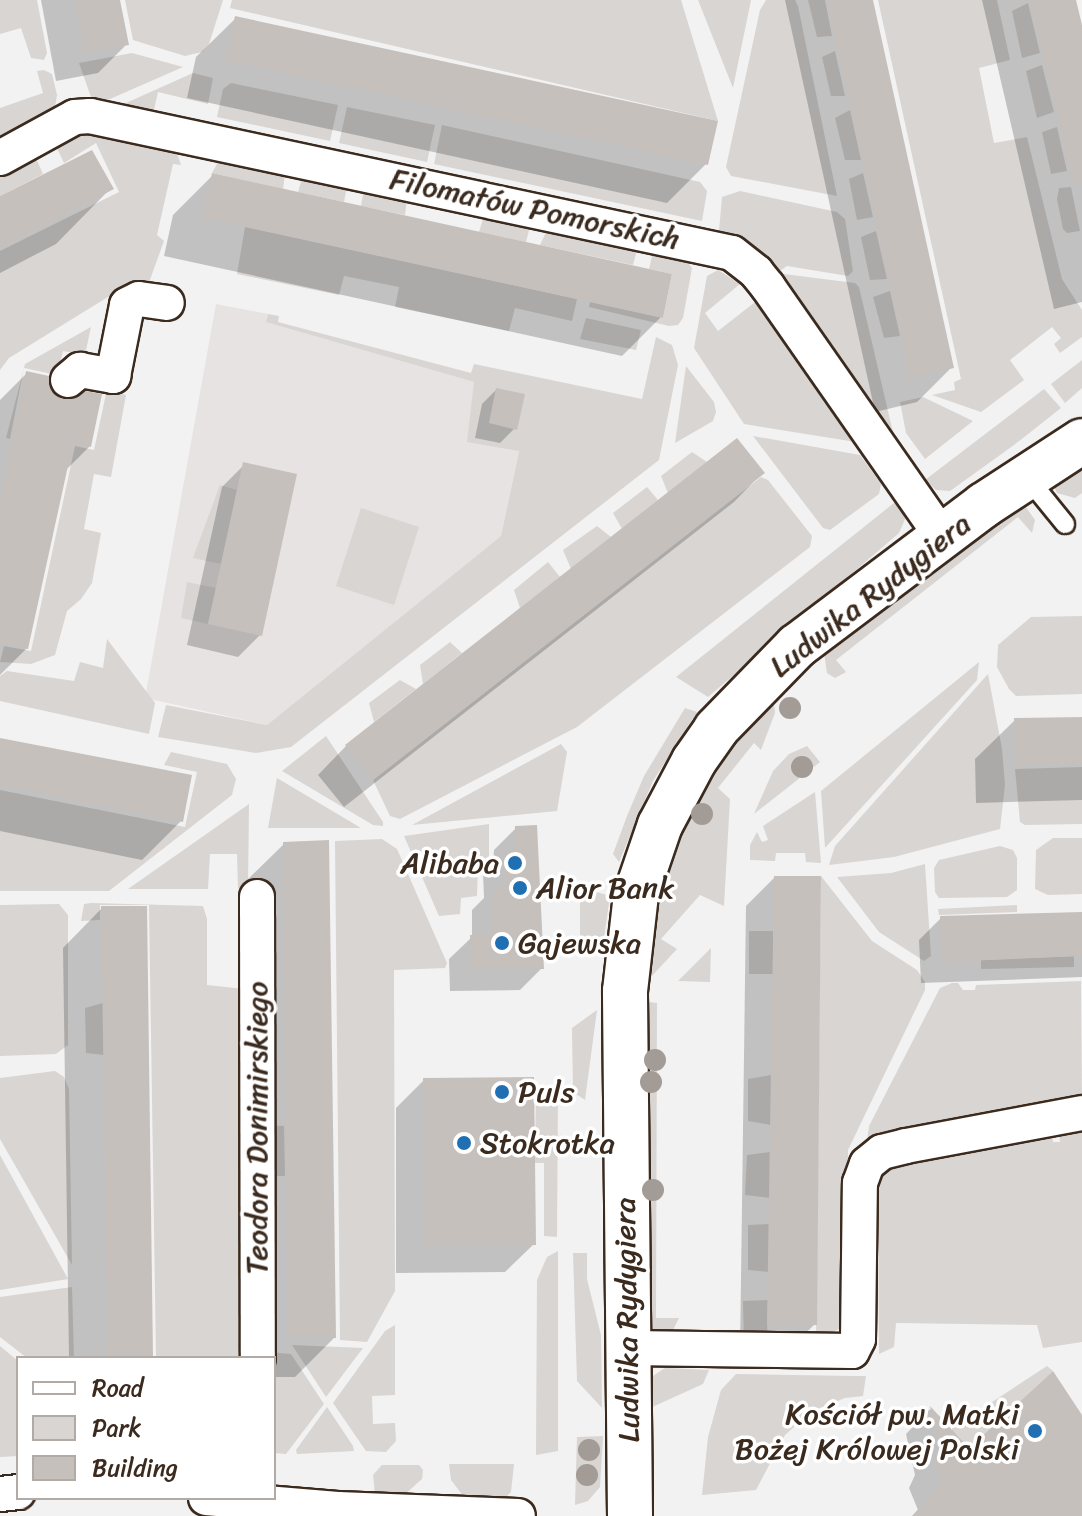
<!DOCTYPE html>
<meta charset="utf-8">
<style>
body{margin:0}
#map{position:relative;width:1082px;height:1516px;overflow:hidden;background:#f3f2f2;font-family:Sriracha,sans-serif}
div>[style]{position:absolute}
.built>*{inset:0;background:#e6e3e2}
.green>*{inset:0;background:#d8d5d2}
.shadow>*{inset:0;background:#0003}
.building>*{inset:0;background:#c6c0bd}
.roads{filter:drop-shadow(2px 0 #3b2a1e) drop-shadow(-2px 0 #3b2a1e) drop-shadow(0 2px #3b2a1e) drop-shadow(0 -2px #3b2a1e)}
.lane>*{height:18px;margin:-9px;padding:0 9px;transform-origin:9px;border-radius:9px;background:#fff}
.street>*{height:34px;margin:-17px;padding:0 17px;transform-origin:17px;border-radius:17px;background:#fff}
.secondary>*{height:44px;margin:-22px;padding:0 22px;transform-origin:22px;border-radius:22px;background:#fff}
.trees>*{width:22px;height:22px;margin:-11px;border-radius:50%;background:#a39c96}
.dots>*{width:22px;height:22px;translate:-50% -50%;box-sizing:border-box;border:4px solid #fff;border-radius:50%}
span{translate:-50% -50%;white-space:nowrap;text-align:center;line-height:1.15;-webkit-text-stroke:7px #fff;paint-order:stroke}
.street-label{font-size:30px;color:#3b2a1e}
.poi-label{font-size:30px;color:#3b2a1e}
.right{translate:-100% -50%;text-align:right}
.left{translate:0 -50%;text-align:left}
.legend{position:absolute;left:16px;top:1356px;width:260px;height:144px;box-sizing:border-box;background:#fff;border:2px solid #b1aaa5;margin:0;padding:10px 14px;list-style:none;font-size:24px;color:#3b2a1e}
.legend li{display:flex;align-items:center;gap:16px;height:40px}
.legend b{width:40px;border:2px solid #b1aaa5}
</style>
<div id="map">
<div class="built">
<i style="clip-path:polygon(216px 304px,268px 314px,267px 322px,474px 382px,519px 450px,501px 536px,267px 725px,145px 698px)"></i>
</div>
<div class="green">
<i style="clip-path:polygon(0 0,37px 0,47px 53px,44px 60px,31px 58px,21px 28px,0 34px)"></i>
<i style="clip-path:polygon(125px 0,223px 0,209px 44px,202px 52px,185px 56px,133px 40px)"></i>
<i style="clip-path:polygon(232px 0,681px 0,718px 121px,230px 8px)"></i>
<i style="clip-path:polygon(698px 0,751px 0,733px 88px)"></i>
<i style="clip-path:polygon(766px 0,795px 0,798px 6px,837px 196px,731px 176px,726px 167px,760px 10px)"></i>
<i style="clip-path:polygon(808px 0,825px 0,832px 36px,817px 37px)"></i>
<i style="clip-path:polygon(878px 0,997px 0,1010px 60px,979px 68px,994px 143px,1027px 137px,1062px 279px,1082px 310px,1082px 337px,1060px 353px,1054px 344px,1061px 338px,1052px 327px,1010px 360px,1024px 380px,981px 412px,932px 395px,955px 390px,954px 382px,961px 379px)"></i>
<i style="clip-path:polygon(1028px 3px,1040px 53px,1022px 58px,1012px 11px)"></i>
<i style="clip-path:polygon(835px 51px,845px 96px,831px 96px,822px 57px)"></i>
<i style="clip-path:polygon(132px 53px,183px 67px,110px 99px,97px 101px,91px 97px,79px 63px)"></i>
<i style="clip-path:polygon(1042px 65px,1054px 112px,1037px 118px,1026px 71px)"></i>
<i style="clip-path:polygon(44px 70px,52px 74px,57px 95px,55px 107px,0 144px,0 108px,43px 93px,37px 71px)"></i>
<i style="clip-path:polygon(193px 73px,213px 78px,208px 104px,158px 92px,153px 114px,117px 107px)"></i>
<i style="clip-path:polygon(231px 83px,338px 105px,330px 141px,217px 117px,223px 89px)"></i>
<i style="clip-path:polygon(347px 107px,435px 125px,427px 162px,339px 143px)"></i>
<i style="clip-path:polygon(850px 110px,861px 160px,845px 160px,835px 118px)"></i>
<i style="clip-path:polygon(442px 125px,700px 182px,707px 191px,702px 221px,434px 164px)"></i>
<i style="clip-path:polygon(1057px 127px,1067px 171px,1051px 174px,1042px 132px)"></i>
<i style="clip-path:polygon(82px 130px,166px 144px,178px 156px,181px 165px,173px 164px,157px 235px,164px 241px,147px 288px,129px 284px,9px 358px,0 370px,0 251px,119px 192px,96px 143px,64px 163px,55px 144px)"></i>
<i style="clip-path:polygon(34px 154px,43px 174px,0 196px,0 171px)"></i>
<i style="clip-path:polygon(220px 158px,285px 174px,283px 189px,212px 173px)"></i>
<i style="clip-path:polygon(863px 173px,873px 217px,857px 220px,849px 179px)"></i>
<i style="clip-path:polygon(303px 175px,347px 186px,344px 202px,298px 192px)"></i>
<i style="clip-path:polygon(1071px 187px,1080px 231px,1067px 233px,1063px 229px,1057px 199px,1059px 188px)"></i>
<i style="clip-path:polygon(364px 189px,407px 199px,405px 215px,361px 206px)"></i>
<i style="clip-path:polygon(740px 191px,837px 212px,845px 219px,853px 271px,848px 276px,787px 266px,775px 274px,739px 240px,719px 231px,722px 197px)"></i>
<i style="clip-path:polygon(484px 216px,530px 226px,526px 242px,479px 232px)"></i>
<i style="clip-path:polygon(245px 227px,577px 299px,572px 321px,515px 308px,509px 331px,395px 307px,399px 287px,344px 276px,339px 295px,237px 274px)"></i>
<i style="clip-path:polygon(547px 230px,637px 250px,633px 265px,540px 245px)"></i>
<i style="clip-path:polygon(876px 231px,887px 279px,870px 280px,861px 237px)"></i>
<i style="clip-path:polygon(653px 252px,686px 260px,692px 268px,683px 318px,678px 325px,669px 326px,589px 307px,590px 302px,663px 318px,672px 274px,649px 269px)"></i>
<i style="clip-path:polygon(718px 270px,740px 284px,705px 313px,718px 331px,759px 299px,862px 443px,744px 424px,694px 348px,707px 276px)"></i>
<i style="clip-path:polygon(784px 274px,855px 283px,859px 287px,895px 441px,778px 279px)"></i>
<i style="clip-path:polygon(890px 291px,900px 336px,884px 338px,873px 297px)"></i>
<i style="clip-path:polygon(268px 314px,279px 316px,278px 322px,471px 373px,474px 364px,642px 399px,656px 337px,672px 345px,678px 365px,659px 460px,291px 747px,256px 753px,158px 737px,166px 705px,267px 725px,501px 536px,519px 451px,467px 442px,474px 382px,266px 322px)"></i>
<i style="clip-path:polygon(586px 318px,641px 330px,636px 350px,580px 339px)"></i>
<i style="clip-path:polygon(91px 327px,85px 355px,63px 351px,57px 375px,24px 368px,10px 439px,6px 438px,25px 364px)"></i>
<i style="clip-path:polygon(1082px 360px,1082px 388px,1065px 403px,1051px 384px)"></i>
<i style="clip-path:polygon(686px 366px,714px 402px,716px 412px,713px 421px,675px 443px)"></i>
<i style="clip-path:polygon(107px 389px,126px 395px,111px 477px,94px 474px,84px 529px,101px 533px,92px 583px,81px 599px,67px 611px,55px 655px,31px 664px,0 662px,4px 646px,31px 651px,75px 446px,94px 450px)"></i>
<i style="clip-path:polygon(1044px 389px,1061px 408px,1014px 445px,950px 491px,936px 490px,925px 480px)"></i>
<i style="clip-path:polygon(923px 397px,973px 421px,925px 459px,906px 433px,900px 402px)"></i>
<i style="clip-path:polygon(753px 436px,860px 455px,881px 484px,879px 494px,830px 530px,823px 528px)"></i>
<i style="clip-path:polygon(692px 452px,707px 462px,668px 493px,661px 476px)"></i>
<i style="clip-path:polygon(1082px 454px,1082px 493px,1075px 498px,1057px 493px,1053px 484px)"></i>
<i style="clip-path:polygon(761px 477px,768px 480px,812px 536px,810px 547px,577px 727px,400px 819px,390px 816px,373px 780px)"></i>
<i style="clip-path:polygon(220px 485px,237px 490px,221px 564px,193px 558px)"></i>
<i style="clip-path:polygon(647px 487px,658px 500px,622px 529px,613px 513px)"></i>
<i style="clip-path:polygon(899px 499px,905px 519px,899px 533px,708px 697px,676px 677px)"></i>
<i style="clip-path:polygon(1023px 503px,1035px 520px,1032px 533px,1018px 517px,836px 660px,846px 672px,835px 678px,827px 673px,824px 652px)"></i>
<i style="clip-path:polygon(361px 508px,419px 527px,394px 605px,336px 586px)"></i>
<i style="clip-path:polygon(597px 526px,611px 537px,571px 569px,563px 550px)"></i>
<i style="clip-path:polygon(548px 562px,560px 577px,520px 608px,514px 590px)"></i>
<i style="clip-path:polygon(187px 582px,216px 588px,208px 624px,181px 618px)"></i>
<i style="clip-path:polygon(1082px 616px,1082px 694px,1016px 696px,1009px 689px,997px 667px,998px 645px,1031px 617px)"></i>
<i style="clip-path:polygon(107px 639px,155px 703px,149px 734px,0 701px,0 676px,7px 671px,74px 681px,80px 662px,103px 668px)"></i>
<i style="clip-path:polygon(450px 642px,462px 653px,423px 684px,420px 665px)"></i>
<i style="clip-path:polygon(979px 662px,977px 680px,825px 848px,821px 791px)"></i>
<i style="clip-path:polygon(988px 674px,1002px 749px,1005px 785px,1000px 829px,894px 857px,829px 865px,835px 846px)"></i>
<i style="clip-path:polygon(400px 680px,416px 689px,374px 722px,369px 703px)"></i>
<i style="clip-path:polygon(773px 695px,775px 713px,761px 750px,754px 743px,718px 788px,730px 799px,724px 906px,700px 895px,661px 939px,677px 949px,650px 978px,657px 911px,670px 862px,693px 809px,749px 722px)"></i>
<i style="clip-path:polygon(685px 708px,697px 712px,653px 781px,619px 862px,613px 854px,627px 816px,644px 776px)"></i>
<i style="clip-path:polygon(326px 736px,383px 822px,383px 826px,373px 825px,282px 771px)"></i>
<i style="clip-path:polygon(561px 744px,567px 752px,557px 811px,412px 825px)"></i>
<i style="clip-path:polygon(807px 746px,820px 762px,754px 814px,773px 771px,789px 754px)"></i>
<i style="clip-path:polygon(171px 752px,227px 764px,236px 779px,232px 795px,109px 891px,0 891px,0 790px,185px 827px,197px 772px,164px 765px)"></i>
<i style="clip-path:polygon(1082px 767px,1082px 824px,1025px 825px,1020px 822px,1015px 769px)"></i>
<i style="clip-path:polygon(277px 778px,361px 828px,268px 828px)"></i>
<i style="clip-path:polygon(815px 792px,821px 863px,806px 862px,805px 853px,776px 853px,775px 861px,750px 860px,750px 845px,757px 832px,762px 842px,768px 840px,763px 826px)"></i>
<i style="clip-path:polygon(249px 804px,248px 888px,238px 888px,237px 854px,210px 854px,208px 889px,128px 889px)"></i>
<i style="clip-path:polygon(489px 824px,489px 864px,478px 864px,477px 896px,461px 898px,460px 914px,439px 916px,404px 836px)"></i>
<i style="clip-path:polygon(1053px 838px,1082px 838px,1082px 894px,1048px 895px,1035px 889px,1036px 850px)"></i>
<i style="clip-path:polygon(382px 839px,397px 849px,447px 963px,445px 968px,394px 970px,395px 1291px,367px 1342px,340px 1340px,335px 841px)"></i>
<i style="clip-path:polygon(1000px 846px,1013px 850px,1017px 858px,1017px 890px,1007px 897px,939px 898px,935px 892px,934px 868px,939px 860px)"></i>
<i style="clip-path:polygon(925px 864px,931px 956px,924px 961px,879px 932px,837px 877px,891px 873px)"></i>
<i style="clip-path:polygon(821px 876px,872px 941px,917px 970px,925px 982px,925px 990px,848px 1150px,847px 1312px,839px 1329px,816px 1339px)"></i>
<i style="clip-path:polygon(580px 887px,610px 896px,603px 945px,580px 940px)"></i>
<i style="clip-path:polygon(91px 903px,203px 906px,207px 919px,207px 985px,244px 989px,250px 1349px,235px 1358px,156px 1358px,149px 905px,100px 905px,100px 920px,81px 921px,84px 904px)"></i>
<i style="clip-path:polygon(59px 904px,68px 915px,68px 1045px,56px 1054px,0 1056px,0 905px)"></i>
<i style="clip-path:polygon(1017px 905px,1017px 912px,939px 915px,938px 909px)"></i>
<i style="clip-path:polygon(749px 931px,773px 931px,773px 974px,749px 974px)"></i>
<i style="clip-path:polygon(711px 948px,710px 982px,678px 981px)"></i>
<i style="clip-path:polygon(1074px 956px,1074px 967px,981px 969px,981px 960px)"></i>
<i style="clip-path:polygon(1081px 981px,1082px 1102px,867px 1141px,869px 1126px,940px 988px,952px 983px,958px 983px,963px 990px,975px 990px,976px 985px)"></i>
<i style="clip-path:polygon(649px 1002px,657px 1003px,656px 1318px,679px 1318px,672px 1332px,650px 1332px,649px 1326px)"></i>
<i style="clip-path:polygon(103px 1003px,104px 1055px,86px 1053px,85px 1008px)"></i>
<i style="clip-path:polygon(597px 1010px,585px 1100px,573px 1092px,572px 1028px)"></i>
<i style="clip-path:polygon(55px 1071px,64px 1077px,69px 1089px,72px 1265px,0 1139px,0 1078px)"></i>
<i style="clip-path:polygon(771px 1075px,771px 1125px,748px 1121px,748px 1079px)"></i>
<i style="clip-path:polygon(536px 1088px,558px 1088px,557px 1237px,544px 1236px,544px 1163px,535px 1163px)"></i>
<i style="clip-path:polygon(266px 1125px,284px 1126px,285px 1176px,269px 1176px)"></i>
<i style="clip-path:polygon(1082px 1127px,1082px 1342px,1043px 1348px,1037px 1325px,896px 1323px,894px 1347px,879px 1354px,878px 1183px,882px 1174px,892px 1166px,1052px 1133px,1053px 1142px,1060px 1142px,1059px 1131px)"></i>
<i style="clip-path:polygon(770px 1152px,770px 1198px,745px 1195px,747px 1155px)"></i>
<i style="clip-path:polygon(0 1155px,68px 1279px,0 1290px)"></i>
<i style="clip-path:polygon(770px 1224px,769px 1272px,748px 1270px,748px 1225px)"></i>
<i style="clip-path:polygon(558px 1251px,558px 1451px,536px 1455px,537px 1280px,547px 1257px)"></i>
<i style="clip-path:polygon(573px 1253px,587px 1253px,587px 1279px,601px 1335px,602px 1408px,577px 1381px)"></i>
<i style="clip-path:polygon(72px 1287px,74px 1358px,27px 1358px,0 1337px,0 1297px)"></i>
<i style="clip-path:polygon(768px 1300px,767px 1340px,744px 1340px,743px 1301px)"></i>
<i style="clip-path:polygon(395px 1325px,395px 1395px,372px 1396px,373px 1424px,395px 1423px,396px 1441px,386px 1452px,366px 1451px,333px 1403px,385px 1331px)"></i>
<i style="clip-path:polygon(292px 1345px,363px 1348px,326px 1397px)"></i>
<i style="clip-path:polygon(0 1346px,18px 1361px,18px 1456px,0 1457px)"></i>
<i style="clip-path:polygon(269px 1352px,291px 1354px,324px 1404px,286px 1454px,274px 1453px,274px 1358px)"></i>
<i style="clip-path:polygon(1047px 1366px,1053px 1371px,969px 1448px,956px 1434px,945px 1433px)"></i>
<i style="clip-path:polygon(665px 1368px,709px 1370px,703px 1384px,650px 1408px,650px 1378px)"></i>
<i style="clip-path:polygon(736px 1374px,854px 1376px,866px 1376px,863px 1396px,845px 1398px,812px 1411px,785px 1435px,756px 1490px,702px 1495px,708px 1437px,721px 1390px)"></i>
<i style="clip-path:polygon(327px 1407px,353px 1446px,354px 1451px,297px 1454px,296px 1450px)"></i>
<i style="clip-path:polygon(603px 1436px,600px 1487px,588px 1501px,575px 1505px,577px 1437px)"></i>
<i style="clip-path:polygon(449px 1464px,514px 1464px,511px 1492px,502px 1501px,464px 1497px,451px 1480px)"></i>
<i style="clip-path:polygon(382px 1465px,419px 1465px,423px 1470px,422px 1479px,403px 1496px,375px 1495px,373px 1475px)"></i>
</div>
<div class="shadow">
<i style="clip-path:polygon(41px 0,118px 0,127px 44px,98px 73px,56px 81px)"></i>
<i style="clip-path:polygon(785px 0,871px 0,952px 367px,917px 402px,875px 412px)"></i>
<i style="clip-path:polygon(982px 0,1074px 0,1082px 34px,1082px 302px,1054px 309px)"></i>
<i style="clip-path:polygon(236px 18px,706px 164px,667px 203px,187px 98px,196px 57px)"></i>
<i style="clip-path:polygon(213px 175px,661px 317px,622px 356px,164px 256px,173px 215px)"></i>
<i style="clip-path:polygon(111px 188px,56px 244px,0 273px,0 199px)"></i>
<i style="clip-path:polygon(27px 373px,61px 401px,90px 446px,65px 471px,27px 648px,0 675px,0 400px)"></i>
<i style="clip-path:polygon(496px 390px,515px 428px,500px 443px,475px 438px,482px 404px)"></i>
<i style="clip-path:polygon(244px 465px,260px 635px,238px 657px,187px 645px,222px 487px)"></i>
<i style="clip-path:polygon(762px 473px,734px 502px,344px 807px,318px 775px,346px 746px)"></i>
<i style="clip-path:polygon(1082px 719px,1082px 800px,976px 803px,975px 759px,1015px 720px)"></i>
<i style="clip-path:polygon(0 741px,181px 821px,142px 860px,0 831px)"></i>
<i style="clip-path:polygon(516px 828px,542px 968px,520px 990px,450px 991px,449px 959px,472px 937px,472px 910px,484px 898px,483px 873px,493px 863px,494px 850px)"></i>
<i style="clip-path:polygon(284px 844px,334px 1338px,295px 1377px,274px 1377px,274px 1358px,250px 1358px,244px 883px)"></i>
<i style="clip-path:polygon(774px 878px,815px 1324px,786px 1352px,740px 1353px,746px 906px)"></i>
<i style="clip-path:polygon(102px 908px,151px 1358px,69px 1358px,63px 948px)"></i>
<i style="clip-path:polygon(1082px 914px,1082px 977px,921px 983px,919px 940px,941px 918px)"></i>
<i style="clip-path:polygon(424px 1080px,534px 1244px,505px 1272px,396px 1273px,396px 1108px)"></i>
<i style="clip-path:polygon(930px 1409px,969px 1451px,1082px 1419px,1082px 1516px,912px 1516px,918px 1510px,909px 1488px,915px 1475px,906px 1434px)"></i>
</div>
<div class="building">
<i style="clip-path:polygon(74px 0,120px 0,129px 45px,84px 53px)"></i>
<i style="clip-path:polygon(827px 0,873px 0,954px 368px,910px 378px)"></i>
<i style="clip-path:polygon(1030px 0,1076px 0,1082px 25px,1082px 182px,1073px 183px)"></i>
<i style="clip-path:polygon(235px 16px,718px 121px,708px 165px,225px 60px)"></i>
<i style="clip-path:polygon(92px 150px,114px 189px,0 248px,0 196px)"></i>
<i style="clip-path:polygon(212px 173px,672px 274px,663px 318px,202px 217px)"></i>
<i style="clip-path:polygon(26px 371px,49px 376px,52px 392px,62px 399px,72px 399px,86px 391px,102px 394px,91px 447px,73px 443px,28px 649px,0 643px,0 498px)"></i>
<i style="clip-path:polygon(496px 388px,525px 394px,517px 430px,489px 423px)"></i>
<i style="clip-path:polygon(737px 438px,765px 473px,373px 780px,345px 745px)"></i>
<i style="clip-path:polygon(243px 462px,297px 474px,262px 636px,208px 624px)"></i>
<i style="clip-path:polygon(1082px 717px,1082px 763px,1015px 765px,1014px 718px)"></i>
<i style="clip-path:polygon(0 738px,192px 775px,183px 822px,0 785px)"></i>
<i style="clip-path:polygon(537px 825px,544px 969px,471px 970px,470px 935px,494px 934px,493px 886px,506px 886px,505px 849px,514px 849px,515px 826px)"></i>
<i style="clip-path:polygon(329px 840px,336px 1338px,288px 1338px,283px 842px)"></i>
<i style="clip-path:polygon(774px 876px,821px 876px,817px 1325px,767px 1326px)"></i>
<i style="clip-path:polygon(101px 906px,147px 906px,153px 1358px,108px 1358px)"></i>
<i style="clip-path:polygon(1082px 912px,1082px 956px,942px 962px,940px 916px)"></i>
<i style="clip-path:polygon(534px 1077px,536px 1245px,423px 1245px,423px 1078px)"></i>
<i style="clip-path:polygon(1053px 1371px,1082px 1415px,1082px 1516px,912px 1516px,942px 1483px,933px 1461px,939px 1448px,930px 1406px,969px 1448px)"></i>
</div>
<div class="roads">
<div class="lane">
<i style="left:1026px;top:476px;width:62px;rotate:50.9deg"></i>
</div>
<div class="street">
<i style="left:0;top:158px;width:85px;rotate:-28.7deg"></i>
<i style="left:75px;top:117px;width:15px;rotate:-4deg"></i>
<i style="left:90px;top:116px;width:656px;rotate:12.05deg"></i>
<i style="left:732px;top:253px;width:31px;rotate:38deg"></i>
<i style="left:756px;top:272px;width:19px;rotate:51deg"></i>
<i style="left:768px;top:287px;width:304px;rotate:55.1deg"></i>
<i style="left:68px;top:380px;width:16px;rotate:-40deg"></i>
<i style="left:80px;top:370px;width:34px;rotate:10deg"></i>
<i style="left:113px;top:376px;width:72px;rotate:-78.8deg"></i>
<i style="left:127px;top:305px;width:13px;rotate:-27deg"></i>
<i style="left:139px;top:299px;width:28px;rotate:8deg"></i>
<i style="left:257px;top:897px;width:461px;rotate:89.9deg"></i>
<i style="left:629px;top:1348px;width:223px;rotate:0.8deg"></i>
<i style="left:852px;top:1351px;width:13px;rotate:-63deg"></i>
<i style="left:858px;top:1339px;width:156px;rotate:-89.3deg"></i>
<i style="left:860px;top:1183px;width:20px;rotate:-70deg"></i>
<i style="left:867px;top:1164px;width:19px;rotate:-39deg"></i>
<i style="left:882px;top:1152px;width:25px;rotate:-14deg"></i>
<i style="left:906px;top:1146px;width:179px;rotate:-10.6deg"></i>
<i style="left:0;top:1494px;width:18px;rotate:-6deg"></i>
<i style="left:206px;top:1498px;width:132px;rotate:4.8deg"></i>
<i style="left:338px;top:1509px;width:180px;rotate:2.2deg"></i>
</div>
<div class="secondary">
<i style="left:630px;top:1516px;width:525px;rotate:-90.55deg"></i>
<i style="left:625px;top:991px;width:97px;rotate:-83.5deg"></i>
<i style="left:636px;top:895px;width:74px;rotate:-71.1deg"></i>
<i style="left:660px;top:825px;width:72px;rotate:-62deg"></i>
<i style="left:694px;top:761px;width:39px;rotate:-55deg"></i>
<i style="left:716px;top:729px;width:116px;rotate:-45.7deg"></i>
<i style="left:797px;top:646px;width:234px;rotate:-37deg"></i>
<i style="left:984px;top:505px;width:117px;rotate:-33.1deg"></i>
</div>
</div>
<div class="trees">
<i style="left:790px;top:708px"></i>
<i style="left:802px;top:767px"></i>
<i style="left:702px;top:814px"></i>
<i style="left:655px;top:1060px"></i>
<i style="left:651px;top:1082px"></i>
<i style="left:653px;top:1190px"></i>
<i style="left:589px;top:1450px"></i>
<i style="left:587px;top:1475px"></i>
</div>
<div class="dots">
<i style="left:515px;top:863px;background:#1f6fb2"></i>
<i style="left:520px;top:888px;background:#1f6fb2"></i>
<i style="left:502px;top:943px;background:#1f6fb2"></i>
<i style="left:502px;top:1092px;background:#1f6fb2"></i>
<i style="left:464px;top:1143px;background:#1f6fb2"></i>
<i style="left:1035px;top:1431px;background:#1f6fb2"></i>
</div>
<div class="street-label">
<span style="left:535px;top:209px;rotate:12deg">Filomatów Pomorskich</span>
<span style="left:870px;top:595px;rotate:-38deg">Ludwika Rydygiera</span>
<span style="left:257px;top:1128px;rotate:-90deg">Teodora Donimirskiego</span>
<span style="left:627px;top:1320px;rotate:-91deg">Ludwika Rydygiera</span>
</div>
<div class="poi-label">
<span class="right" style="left:499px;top:863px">Alibaba</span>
<span class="left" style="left:536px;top:888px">Alior Bank</span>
<span class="left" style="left:518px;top:943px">Gajewska</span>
<span class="left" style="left:518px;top:1092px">Puls</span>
<span class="left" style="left:480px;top:1143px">Stokrotka</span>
<span class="right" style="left:1019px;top:1431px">Kościół pw. Matki<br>Bożej Królowej Polski</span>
</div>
<ul class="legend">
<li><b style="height:10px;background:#fff"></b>Road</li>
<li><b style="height:22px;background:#d8d5d2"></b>Park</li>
<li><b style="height:22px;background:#c6c0bd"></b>Building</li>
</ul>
</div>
